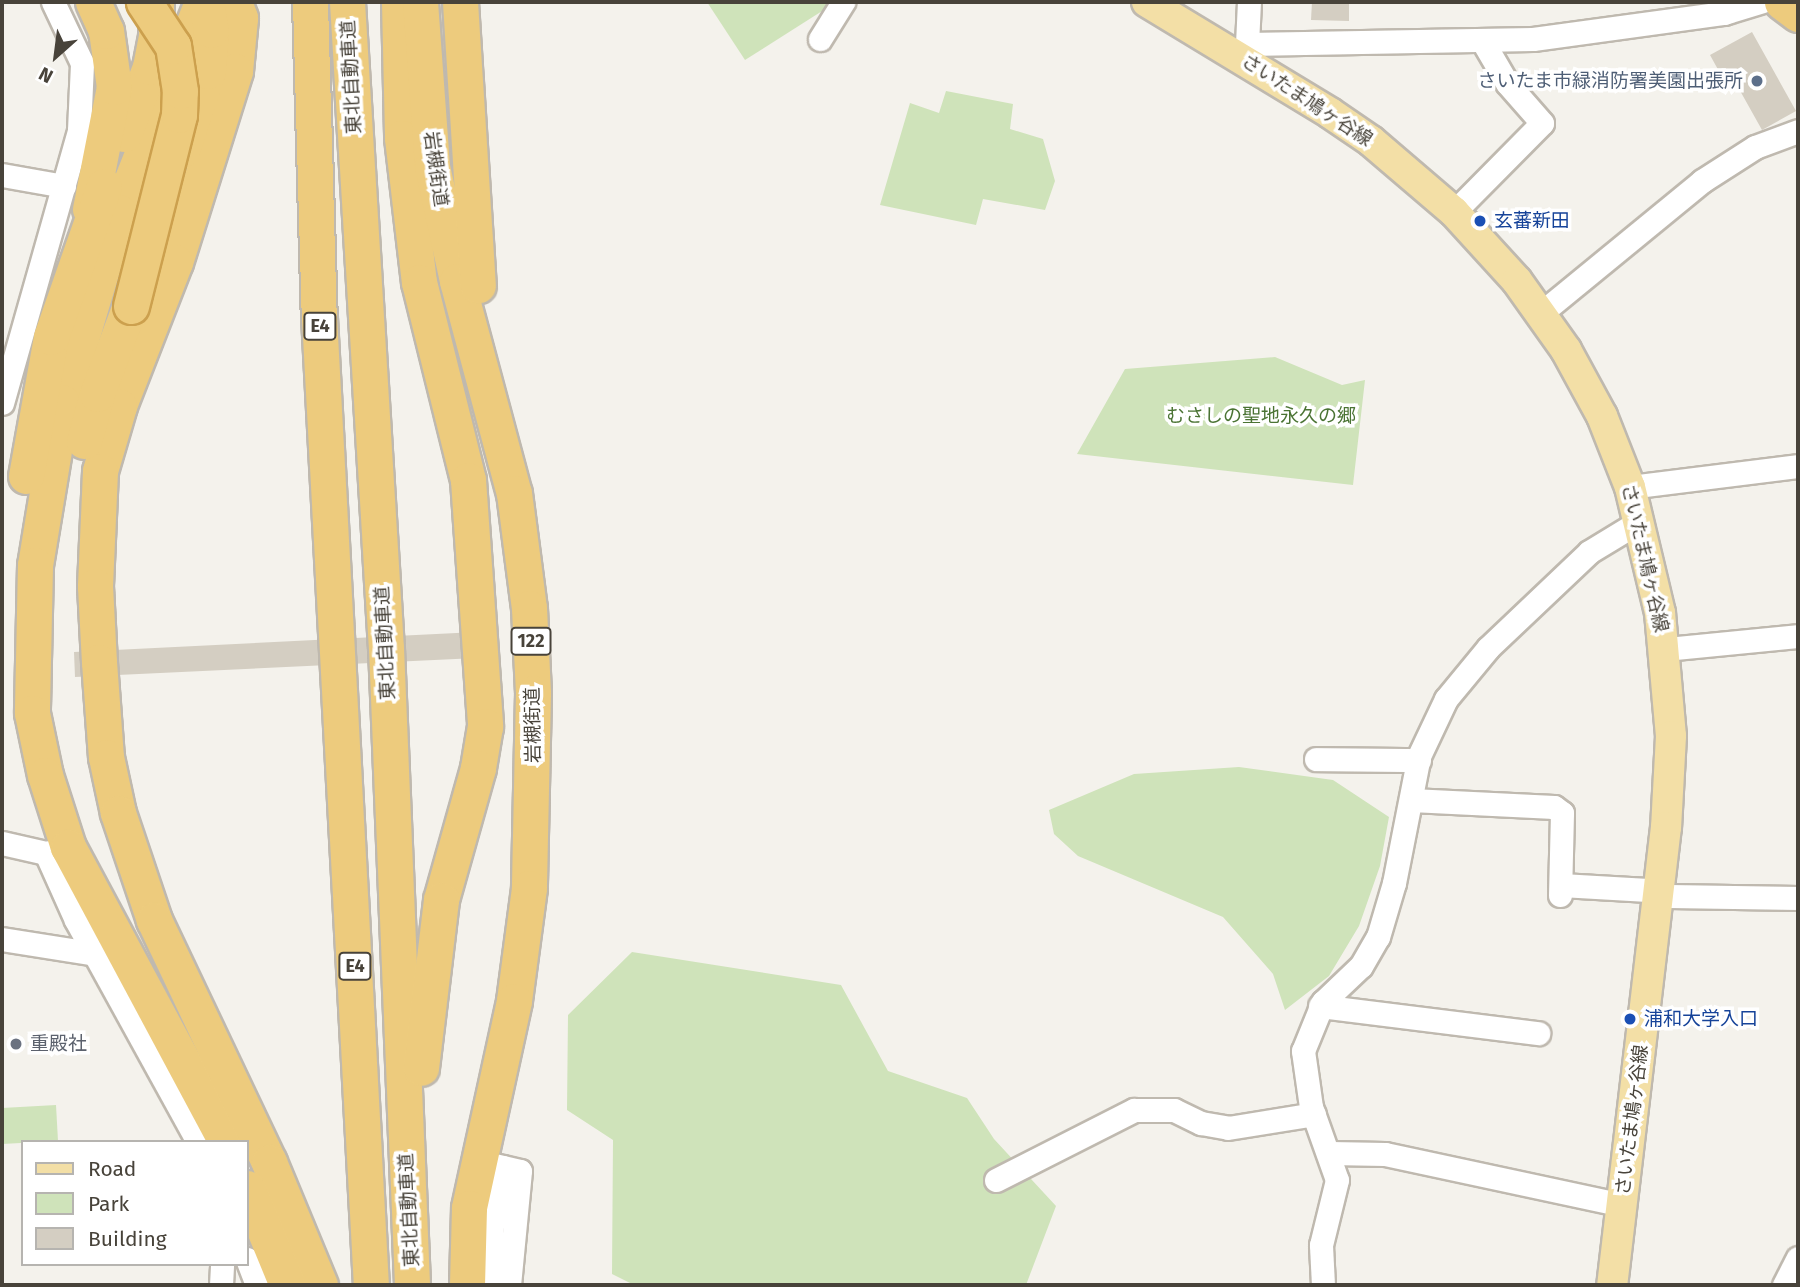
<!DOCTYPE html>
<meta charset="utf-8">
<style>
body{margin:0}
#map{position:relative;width:1800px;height:1287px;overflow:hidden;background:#f4f2ec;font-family:"Fira Sans","Noto Sans JP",sans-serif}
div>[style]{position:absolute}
.green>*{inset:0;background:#cfe3ba}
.building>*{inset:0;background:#d4cec2}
.roads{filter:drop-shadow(2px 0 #bfb9af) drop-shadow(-2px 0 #bfb9af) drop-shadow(0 2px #bfb9af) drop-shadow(0 -2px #bfb9af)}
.minor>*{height:23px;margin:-11.5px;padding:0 11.5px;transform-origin:11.5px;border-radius:11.5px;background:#fff}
.major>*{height:30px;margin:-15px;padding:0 15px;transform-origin:15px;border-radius:15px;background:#f3dfa6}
.highway>*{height:35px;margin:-17.5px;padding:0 17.5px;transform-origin:17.5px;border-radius:17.5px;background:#edcb7d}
.bridges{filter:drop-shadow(2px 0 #cca04e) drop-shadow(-2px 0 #cca04e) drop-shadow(0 2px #cca04e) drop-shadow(0 -2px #cca04e)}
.highway-bridge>*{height:35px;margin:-17.5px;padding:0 17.5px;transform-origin:17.5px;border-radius:17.5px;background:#edcb7d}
.dots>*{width:19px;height:19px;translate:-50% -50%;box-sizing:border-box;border:4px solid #fff;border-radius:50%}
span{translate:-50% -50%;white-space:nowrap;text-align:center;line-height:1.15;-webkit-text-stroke:7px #fff;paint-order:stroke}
.shield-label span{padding:2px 5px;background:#fff;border:2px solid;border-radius:5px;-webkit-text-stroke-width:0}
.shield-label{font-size:18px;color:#48433a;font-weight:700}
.street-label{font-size:19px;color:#48433a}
.service-label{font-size:19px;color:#4e5e75}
.right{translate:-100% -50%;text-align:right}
.transit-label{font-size:19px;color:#164399}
.left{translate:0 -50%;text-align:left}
.park-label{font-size:19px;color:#4a7333}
.worship-label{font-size:19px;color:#5b616d}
.frame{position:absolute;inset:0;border:4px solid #48433a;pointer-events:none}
.legend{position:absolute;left:21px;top:1140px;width:228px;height:126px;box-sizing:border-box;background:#fff;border:2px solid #b6b4b0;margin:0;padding:9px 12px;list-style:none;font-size:21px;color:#48433a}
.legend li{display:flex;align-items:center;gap:14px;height:35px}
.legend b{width:35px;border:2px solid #b6b4b0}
.north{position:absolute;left:21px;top:21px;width:70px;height:70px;-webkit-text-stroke:5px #fff;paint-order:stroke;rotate:208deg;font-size:19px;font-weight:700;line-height:28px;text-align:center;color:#48433a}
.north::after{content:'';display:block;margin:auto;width:24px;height:32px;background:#48433a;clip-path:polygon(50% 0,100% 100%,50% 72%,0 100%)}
</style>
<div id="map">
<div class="green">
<i style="clip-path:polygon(707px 2px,827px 2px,830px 6px,745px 60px)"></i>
<i style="clip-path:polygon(946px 91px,1013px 104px,1010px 129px,1043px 139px,1055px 181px,1045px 210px,983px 199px,976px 225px,880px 205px,910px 103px,939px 113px)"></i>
<i style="clip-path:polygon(1275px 357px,1342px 385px,1365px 380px,1353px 485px,1077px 454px,1125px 369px)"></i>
<i style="clip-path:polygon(1239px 767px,1333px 780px,1389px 817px,1380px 866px,1359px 926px,1329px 976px,1285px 1010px,1273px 974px,1223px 917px,1078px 856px,1054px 834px,1049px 810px,1134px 774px)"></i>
<i style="clip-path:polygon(632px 952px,841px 985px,888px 1071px,967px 1098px,994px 1139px,1056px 1206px,1026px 1285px,634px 1285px,612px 1274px,613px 1140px,567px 1110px,568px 1015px)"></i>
<i style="clip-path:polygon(56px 1105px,58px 1141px,2px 1144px,2px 1108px)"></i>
</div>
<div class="building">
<i style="clip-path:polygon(1312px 2px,1349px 2px,1349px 21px,1311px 20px)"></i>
<i style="clip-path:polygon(1752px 32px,1796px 111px,1762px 130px,1729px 71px,1721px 75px,1710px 55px)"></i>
<i style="clip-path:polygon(497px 631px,498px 657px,75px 677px,74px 652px)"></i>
</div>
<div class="roads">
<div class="minor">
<i style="left:820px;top:39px;width:44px;rotate:-58.1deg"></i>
<i style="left:1247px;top:44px;width:286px;rotate:-1deg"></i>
<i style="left:1533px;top:39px;width:193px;rotate:-7.8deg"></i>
<i style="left:1724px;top:13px;width:39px;rotate:-17deg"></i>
<i style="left:1240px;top:56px;width:14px;rotate:-60deg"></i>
<i style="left:1247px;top:44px;width:42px;rotate:-87.3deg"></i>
<i style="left:2px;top:175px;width:63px;rotate:10.1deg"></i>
<i style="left:1454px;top:212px;width:125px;rotate:-45.3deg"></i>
<i style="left:1542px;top:123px;width:53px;rotate:-131.2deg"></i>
<i style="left:1507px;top:83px;width:48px;rotate:-120.3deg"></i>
<i style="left:1541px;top:313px;width:208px;rotate:-39.3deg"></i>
<i style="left:1702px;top:181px;width:63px;rotate:-32.7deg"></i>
<i style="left:1755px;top:147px;width:46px;rotate:-20.4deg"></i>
<i style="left:2px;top:403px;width:284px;rotate:-74.2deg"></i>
<i style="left:79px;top:130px;width:67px;rotate:-87.4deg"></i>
<i style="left:82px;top:63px;width:68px;rotate:-115.4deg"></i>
<i style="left:1630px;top:487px;width:169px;rotate:-7.1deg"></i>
<i style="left:1666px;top:649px;width:133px;rotate:-5.6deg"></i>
<i style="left:1316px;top:759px;width:103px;rotate:0.6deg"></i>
<i style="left:1411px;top:800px;width:143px;rotate:2.8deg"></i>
<i style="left:1554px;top:807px;width:10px;rotate:37deg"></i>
<i style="left:1562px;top:813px;width:82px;rotate:91.4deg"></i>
<i style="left:2px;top:843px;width:45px;rotate:12.8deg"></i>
<i style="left:46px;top:853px;width:16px;rotate:-15deg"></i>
<i style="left:46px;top:853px;width:73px;rotate:65.9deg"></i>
<i style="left:76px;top:920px;width:253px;rotate:61.2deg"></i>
<i style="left:1561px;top:885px;width:87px;rotate:3.3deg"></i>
<i style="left:1648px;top:890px;width:22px;rotate:16deg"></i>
<i style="left:1669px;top:896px;width:129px;rotate:0.9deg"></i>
<i style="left:2px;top:939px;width:96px;rotate:9deg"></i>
<i style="left:1320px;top:1006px;width:220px;rotate:7.1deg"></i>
<i style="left:1330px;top:1153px;width:55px;rotate:1deg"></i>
<i style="left:1385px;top:1154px;width:242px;rotate:12.1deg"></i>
<i style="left:477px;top:1161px;width:44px;rotate:13.1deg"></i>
<i style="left:520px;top:1171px;width:115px;rotate:95.5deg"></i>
<i style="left:996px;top:1180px;width:155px;rotate:-26.9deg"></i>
<i style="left:1134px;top:1110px;width:40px"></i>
<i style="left:1174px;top:1110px;width:30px;rotate:26deg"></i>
<i style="left:1201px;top:1123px;width:27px;rotate:10deg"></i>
<i style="left:1228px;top:1128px;width:87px;rotate:-9.2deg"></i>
<i style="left:247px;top:1259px;width:28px;rotate:69deg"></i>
<i style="left:221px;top:1285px;width:21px;rotate:-87deg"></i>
<i style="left:492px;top:1285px;width:53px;rotate:-91.1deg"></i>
<i style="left:491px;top:1232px;width:66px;rotate:-80.4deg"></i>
<i style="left:1323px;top:1285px;width:40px;rotate:-92.9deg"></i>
<i style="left:1321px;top:1245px;width:67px;rotate:-76.2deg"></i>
<i style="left:1337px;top:1180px;width:77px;rotate:-109.6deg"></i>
<i style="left:1311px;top:1107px;width:57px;rotate:-98.1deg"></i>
<i style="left:1303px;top:1051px;width:53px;rotate:-67.8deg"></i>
<i style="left:1323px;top:1002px;width:52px;rotate:-43.5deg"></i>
<i style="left:1361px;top:966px;width:34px;rotate:-60deg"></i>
<i style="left:1378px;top:937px;width:56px;rotate:-73.5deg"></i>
<i style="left:1394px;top:883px;width:129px;rotate:-78.9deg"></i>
<i style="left:1419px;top:756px;width:63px;rotate:-64.7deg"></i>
<i style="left:1446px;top:699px;width:66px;rotate:-50.5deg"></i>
<i style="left:1488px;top:648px;width:139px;rotate:-43.5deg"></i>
<i style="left:1589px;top:552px;width:60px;rotate:-31.3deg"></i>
<i style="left:1784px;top:1285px;width:30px;rotate:-63deg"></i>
</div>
<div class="major">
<i style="left:1147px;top:2px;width:214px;rotate:31.2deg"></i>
<i style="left:1330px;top:113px;width:50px;rotate:34.3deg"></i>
<i style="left:1371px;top:141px;width:109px;rotate:40.5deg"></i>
<i style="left:1454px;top:212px;width:93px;rotate:47.6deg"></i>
<i style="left:1517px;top:281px;width:85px;rotate:54.6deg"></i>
<i style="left:1566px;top:350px;width:75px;rotate:61.4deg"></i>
<i style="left:1602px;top:416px;width:76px;rotate:68.5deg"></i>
<i style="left:1630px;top:487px;width:130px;rotate:76.6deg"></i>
<i style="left:1660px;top:613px;width:123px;rotate:84.9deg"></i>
<i style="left:1671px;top:736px;width:91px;rotate:93.1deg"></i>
<i style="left:1666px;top:827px;width:461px;rotate:96.7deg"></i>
</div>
<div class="highway">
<i style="left:202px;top:2px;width:226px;rotate:111.6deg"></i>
<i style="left:119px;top:212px;width:198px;rotate:106.7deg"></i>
<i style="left:62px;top:402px;width:165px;rotate:99.4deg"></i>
<i style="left:35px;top:565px;width:148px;rotate:91.2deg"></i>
<i style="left:32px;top:713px;width:63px;rotate:78.2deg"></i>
<i style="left:45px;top:775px;width:76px;rotate:72.3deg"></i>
<i style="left:68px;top:847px;width:335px;rotate:61.8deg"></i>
<i style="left:234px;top:2px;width:17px;rotate:69deg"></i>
<i style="left:240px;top:18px;width:53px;rotate:95.4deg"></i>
<i style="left:235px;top:71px;width:200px;rotate:107.4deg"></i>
<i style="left:175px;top:262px;width:155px;rotate:111.3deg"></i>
<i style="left:119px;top:406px;width:68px;rotate:106.3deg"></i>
<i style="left:100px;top:471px;width:115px;rotate:92.5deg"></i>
<i style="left:95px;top:586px;width:76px;rotate:87deg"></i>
<i style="left:99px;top:662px;width:95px;rotate:85.8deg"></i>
<i style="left:106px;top:757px;width:57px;rotate:77.9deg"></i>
<i style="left:118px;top:813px;width:113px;rotate:71.4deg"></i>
<i style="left:154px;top:920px;width:268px;rotate:64.6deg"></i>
<i style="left:269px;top:1162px;width:133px;rotate:67.5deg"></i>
<i style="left:310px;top:2px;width:315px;rotate:88.4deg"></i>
<i style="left:319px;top:317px;width:969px;rotate:86.93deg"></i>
<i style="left:347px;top:2px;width:647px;rotate:86.55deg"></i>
<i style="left:386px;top:648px;width:638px;rotate:87.66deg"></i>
<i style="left:399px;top:2px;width:136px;rotate:88.7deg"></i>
<i style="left:402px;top:138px;width:145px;rotate:83.3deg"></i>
<i style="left:419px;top:282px;width:204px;rotate:76.1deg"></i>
<i style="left:468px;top:480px;width:247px;rotate:86deg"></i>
<i style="left:485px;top:726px;width:43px;rotate:99.5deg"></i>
<i style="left:478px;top:768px;width:137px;rotate:105.7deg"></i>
<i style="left:441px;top:900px;width:169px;rotate:96.8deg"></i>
<i style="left:420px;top:2px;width:164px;rotate:85.8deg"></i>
<i style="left:432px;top:166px;width:118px;rotate:77.7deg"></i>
<i style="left:457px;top:281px;width:220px;rotate:75deg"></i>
<i style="left:514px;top:493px;width:116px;rotate:82.6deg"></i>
<i style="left:529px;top:608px;width:85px;rotate:87.3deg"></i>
<i style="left:533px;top:693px;width:195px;rotate:91.2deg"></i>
<i style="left:529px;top:888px;width:114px;rotate:97.6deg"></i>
<i style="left:514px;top:1001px;width:212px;rotate:102.3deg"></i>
<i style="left:469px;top:1208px;width:77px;rotate:91.5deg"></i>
<i style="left:460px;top:2px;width:284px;rotate:86.4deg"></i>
<i style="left:1782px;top:2px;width:20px;rotate:37deg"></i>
<i style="left:124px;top:134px;width:72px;rotate:-68.8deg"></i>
<i style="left:150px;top:67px;width:33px;rotate:-79deg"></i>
<i style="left:156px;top:35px;width:32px;rotate:-90deg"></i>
<i style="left:182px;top:150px;width:83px;rotate:-71.8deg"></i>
<i style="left:208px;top:71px;width:41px;rotate:-85.8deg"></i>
<i style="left:211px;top:30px;width:26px;rotate:-101deg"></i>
<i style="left:90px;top:209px;width:124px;rotate:-78.9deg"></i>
<i style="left:114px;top:87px;width:57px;rotate:-98.1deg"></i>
<i style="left:106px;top:31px;width:32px;rotate:-114deg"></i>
<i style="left:84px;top:441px;width:49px;rotate:-74.5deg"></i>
<i style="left:97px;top:394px;width:126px;rotate:-69.6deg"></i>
<i style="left:26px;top:476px;width:141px;rotate:-79.8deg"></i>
<i style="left:51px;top:337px;width:160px;rotate:-70.7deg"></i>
<i style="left:247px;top:1188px;width:105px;rotate:67.6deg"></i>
</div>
</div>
<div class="bridges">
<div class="highway-bridge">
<i style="left:131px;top:306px;width:197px;rotate:-75.9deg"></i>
<i style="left:179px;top:115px;width:24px;rotate:-88deg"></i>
<i style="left:180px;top:91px;width:46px;rotate:-98.8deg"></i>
<i style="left:173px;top:46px;width:53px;rotate:-123.4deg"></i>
</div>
</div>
<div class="dots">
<i style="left:1757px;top:81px;background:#5c6f8a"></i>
<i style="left:1480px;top:221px;background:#1a4fb4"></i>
<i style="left:1630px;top:1019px;background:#1a4fb4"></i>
<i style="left:16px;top:1044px;background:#6b7280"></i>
</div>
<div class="shield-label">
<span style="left:320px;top:326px">E4</span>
<span style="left:531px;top:641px">122</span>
<span style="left:355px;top:966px">E4</span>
</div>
<div class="street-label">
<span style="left:351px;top:77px;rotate:-93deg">東北自動車道</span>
<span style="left:1307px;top:100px;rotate:33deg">さいたま鳩ヶ谷線</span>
<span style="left:436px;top:169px;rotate:82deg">岩槻街道</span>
<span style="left:1645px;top:558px;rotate:77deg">さいたま鳩ヶ谷線</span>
<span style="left:385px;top:643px;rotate:-93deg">東北自動車道</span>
<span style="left:533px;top:725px;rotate:-91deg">岩槻街道</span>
<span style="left:1632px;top:1120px;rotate:-83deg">さいたま鳩ヶ谷線</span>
<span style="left:409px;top:1210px;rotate:-93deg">東北自動車道</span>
</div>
<div class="service-label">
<span class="right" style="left:1743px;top:81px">さいたま市緑消防署美園出張所</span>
</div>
<div class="transit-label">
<span class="left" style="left:1494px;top:221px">玄蕃新田</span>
<span class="left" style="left:1644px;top:1019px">浦和大学入口</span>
</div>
<div class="park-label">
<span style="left:1261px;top:416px">むさしの聖地永久の郷</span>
</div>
<div class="worship-label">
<span class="left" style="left:30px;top:1044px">重殿社</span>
</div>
<div class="frame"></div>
<ul class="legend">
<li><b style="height:9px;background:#f3dfa6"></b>Road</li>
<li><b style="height:19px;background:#cfe3ba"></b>Park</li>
<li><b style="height:19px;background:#d4cec2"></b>Building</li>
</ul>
<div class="north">N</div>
</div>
